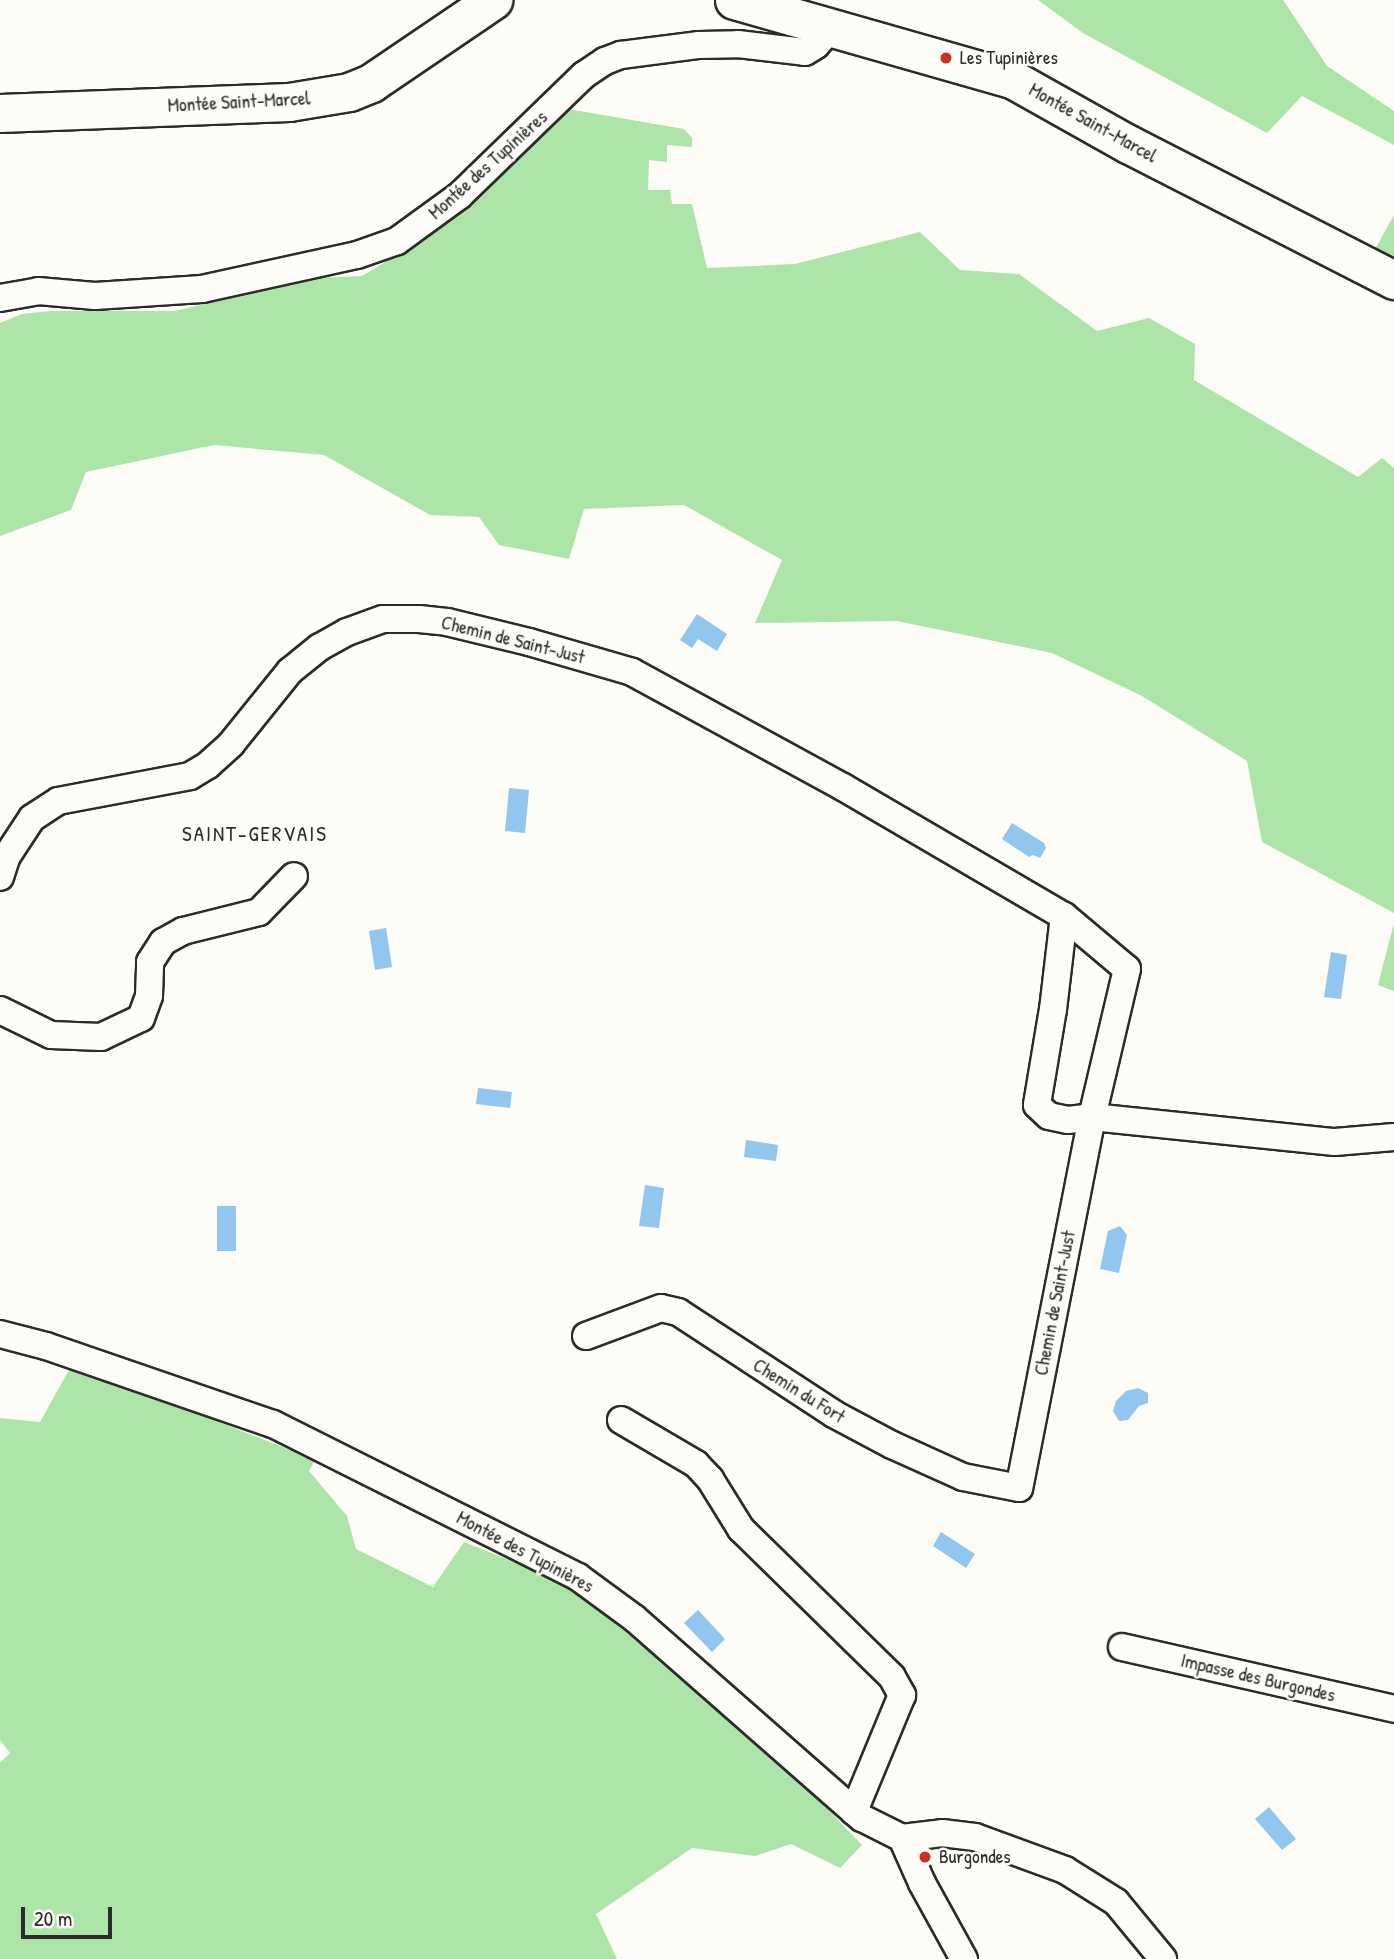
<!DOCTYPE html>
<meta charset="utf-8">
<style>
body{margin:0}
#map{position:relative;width:1394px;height:1959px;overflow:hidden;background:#fdfcf7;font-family:"Patrick Hand",sans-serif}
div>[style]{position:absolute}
.green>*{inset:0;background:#ade4a7}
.water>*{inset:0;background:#91c6ee}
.roads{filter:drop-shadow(2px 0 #2b2b2b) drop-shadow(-2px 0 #2b2b2b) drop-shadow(0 2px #2b2b2b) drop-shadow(0 -2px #2b2b2b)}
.street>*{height:26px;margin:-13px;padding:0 13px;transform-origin:13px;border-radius:13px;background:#fdfcf7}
.secondary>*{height:37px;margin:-18.5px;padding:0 18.5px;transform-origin:18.5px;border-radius:18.5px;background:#fdfcf7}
.dots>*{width:19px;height:19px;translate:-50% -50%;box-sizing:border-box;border:4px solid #fdfcf7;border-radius:50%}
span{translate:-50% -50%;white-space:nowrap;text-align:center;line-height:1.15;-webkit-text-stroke:5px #fdfcf7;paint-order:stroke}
.poi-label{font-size:19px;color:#2b2b2b}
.left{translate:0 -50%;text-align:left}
.street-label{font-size:19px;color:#2b2b2b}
.neighbourhood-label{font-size:21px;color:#2b2b2b;letter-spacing:2px}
.scale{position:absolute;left:21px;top:1907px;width:91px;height:32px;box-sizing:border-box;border:4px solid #2b2b2b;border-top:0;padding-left:9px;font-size:21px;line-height:24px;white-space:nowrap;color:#2b2b2b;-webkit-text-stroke:5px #fdfcf7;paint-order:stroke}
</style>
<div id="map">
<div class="green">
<i style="clip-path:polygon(1038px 0,1283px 0,1327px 66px,1394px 111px,1394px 145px,1302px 96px,1267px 133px,1083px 33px)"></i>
<i style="clip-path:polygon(568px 109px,684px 129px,692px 138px,692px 147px,667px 145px,667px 162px,649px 160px,648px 190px,670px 190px,672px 204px,692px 204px,707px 268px,795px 264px,920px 232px,960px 270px,1019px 274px,1097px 331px,1149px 318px,1195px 344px,1194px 380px,1358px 477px,1382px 458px,1394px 468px,1394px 913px,1262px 842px,1247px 761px,1142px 696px,1052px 653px,897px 621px,755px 623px,782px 560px,684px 505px,584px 509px,569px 559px,499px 545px,479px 517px,430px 515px,324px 455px,214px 445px,86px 472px,71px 510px,0 536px,0 323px,22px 314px,51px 311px,175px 311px,314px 278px,362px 276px,405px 250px,469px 202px,537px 142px)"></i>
<i style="clip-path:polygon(1394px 215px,1394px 262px,1374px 251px)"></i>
<i style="clip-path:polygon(1394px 923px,1394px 991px,1378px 985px)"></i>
<i style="clip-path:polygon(69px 1370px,161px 1399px,315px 1460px,309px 1471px,347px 1516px,356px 1549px,433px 1587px,464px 1542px,546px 1575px,588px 1601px,680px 1677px,819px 1800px,862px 1845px,840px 1868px,791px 1844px,755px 1856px,692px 1848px,596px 1914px,617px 1959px,0 1959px,0 1763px,10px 1753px,0 1740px,0 1418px,40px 1422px)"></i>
</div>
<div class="water">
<i style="clip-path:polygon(697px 614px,727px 634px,717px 651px,698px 639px,692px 648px,680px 640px)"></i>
<i style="clip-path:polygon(509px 788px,529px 790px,525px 833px,505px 831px)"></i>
<i style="clip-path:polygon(1012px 823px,1044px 843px,1046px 848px,1040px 858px,1033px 855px,1029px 857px,1002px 839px)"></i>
<i style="clip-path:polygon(386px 928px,392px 967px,375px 970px,369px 931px)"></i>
<i style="clip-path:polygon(1331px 952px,1347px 955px,1341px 999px,1324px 997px)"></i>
<i style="clip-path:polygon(478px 1088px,512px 1092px,510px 1108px,476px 1104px)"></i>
<i style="clip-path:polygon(746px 1140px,778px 1145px,776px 1161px,744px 1157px)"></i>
<i style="clip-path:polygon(645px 1185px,664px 1188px,659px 1228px,639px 1226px)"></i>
<i style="clip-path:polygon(217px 1206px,236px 1206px,236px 1251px,217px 1251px)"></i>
<i style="clip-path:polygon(1120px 1226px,1127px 1235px,1119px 1273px,1100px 1269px,1108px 1231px)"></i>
<i style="clip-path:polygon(1138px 1388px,1148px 1393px,1148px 1403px,1139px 1406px,1128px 1420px,1119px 1421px,1113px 1411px,1116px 1401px,1126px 1391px)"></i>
<i style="clip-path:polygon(941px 1532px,975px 1554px,966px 1568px,933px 1546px)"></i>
<i style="clip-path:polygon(698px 1610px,725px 1639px,712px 1652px,684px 1623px)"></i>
<i style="clip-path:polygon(1269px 1807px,1296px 1839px,1282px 1850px,1255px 1819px)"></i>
</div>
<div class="roads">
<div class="street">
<i style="left:0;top:298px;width:39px;rotate:-10deg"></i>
<i style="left:38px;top:291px;width:57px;rotate:5deg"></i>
<i style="left:95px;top:296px;width:107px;rotate:-3.7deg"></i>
<i style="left:202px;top:289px;width:159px;rotate:-12.4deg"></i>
<i style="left:357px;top:255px;width:42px;rotate:-19.3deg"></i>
<i style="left:397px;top:241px;width:77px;rotate:-36deg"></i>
<i style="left:459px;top:196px;width:174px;rotate:-44.1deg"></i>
<i style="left:584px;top:75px;width:25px;rotate:-34deg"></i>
<i style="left:605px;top:61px;width:17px;rotate:-21deg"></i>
<i style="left:621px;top:55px;width:79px;rotate:-7.3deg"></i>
<i style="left:699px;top:45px;width:39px;rotate:-1deg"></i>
<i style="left:738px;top:44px;width:67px;rotate:6.8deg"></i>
<i style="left:805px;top:52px;width:13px;rotate:-32deg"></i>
<i style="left:816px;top:45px;width:25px;rotate:-48deg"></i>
<i style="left:0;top:877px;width:22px;rotate:-72deg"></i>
<i style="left:7px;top:856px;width:45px;rotate:-56.7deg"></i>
<i style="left:32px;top:818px;width:31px;rotate:-33deg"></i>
<i style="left:58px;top:801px;width:134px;rotate:-10.7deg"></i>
<i style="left:190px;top:776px;width:21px;rotate:-31deg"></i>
<i style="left:208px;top:765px;width:31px;rotate:-42deg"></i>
<i style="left:231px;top:744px;width:94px;rotate:-51.1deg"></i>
<i style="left:290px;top:671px;width:38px;rotate:-39deg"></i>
<i style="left:320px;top:647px;width:31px;rotate:-29deg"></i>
<i style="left:347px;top:632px;width:38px;rotate:-20deg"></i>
<i style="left:383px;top:619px;width:36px"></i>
<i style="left:419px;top:619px;width:28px;rotate:6deg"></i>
<i style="left:447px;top:622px;width:84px;rotate:13.7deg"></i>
<i style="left:529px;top:642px;width:107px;rotate:16.2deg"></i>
<i style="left:632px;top:672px;width:240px;rotate:28.6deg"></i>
<i style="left:843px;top:787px;width:256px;rotate:30.3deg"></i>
<i style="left:1064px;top:916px;width:82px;rotate:40.1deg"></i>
<i style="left:1127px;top:969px;width:152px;rotate:103.3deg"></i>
<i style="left:1092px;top:1117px;width:378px;rotate:101.1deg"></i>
<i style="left:1019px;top:1488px;width:57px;rotate:-168.9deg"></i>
<i style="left:963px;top:1477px;width:78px;rotate:-155.7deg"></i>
<i style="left:892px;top:1445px;width:66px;rotate:-151.9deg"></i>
<i style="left:834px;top:1414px;width:186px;rotate:-146.8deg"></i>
<i style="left:678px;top:1312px;width:17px;rotate:-167deg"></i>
<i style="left:661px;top:1308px;width:80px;rotate:159.5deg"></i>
<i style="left:1064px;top:916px;width:94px;rotate:96.7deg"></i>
<i style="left:1053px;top:1009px;width:97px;rotate:99.5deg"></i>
<i style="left:1037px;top:1105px;width:16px;rotate:43deg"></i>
<i style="left:1049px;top:1116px;width:19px;rotate:12deg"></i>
<i style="left:1068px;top:1120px;width:24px;rotate:-7deg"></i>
<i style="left:1092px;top:1117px;width:244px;rotate:5.9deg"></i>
<i style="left:1335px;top:1142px;width:59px;rotate:-4.8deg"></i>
<i style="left:0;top:1010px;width:57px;rotate:26.1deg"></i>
<i style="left:51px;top:1035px;width:50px;rotate:2.3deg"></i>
<i style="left:101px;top:1037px;width:44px;rotate:-25.4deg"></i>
<i style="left:141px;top:1018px;width:23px;rotate:-70deg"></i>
<i style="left:149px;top:996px;width:34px;rotate:-88deg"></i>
<i style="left:150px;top:962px;width:24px;rotate:-57deg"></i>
<i style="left:163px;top:942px;width:23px;rotate:-29deg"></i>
<i style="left:183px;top:931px;width:78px;rotate:-14deg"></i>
<i style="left:259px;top:912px;width:50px;rotate:-45.8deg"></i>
<i style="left:0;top:1334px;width:48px;rotate:14.6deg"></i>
<i style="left:46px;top:1346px;width:240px;rotate:19deg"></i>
<i style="left:273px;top:1424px;width:341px;rotate:26.6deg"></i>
<i style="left:578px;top:1577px;width:69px;rotate:36.2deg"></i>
<i style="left:634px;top:1618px;width:303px;rotate:41.3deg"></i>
<i style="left:862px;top:1818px;width:45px;rotate:26.6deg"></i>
<i style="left:902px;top:1838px;width:49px;rotate:66deg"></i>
<i style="left:922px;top:1883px;width:87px;rotate:61.1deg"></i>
<i style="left:621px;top:1420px;width:87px;rotate:30.4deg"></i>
<i style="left:696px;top:1464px;width:21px;rotate:47deg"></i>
<i style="left:710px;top:1479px;width:59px;rotate:58.2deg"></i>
<i style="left:741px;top:1529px;width:211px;rotate:44.4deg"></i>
<i style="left:892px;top:1677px;width:21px;rotate:61deg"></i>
<i style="left:902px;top:1695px;width:126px;rotate:112.5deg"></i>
<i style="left:1122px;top:1647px;width:279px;rotate:12.8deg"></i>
<i style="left:902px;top:1838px;width:40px;rotate:-7.1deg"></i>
<i style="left:942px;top:1833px;width:33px;rotate:7deg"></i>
<i style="left:975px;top:1837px;width:96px;rotate:20.1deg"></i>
<i style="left:1065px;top:1870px;width:60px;rotate:32.1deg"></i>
<i style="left:1116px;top:1902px;width:74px;rotate:50.5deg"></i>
</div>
<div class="secondary">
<i style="left:734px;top:0;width:289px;rotate:15.9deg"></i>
<i style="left:1012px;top:79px;width:133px;rotate:29.3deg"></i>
<i style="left:1128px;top:144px;width:299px;rotate:27.1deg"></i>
<i style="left:0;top:113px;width:289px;rotate:-2.2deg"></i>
<i style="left:289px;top:102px;width:61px;rotate:-9.5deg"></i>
<i style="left:349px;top:92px;width:24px;rotate:-22deg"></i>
<i style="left:371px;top:83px;width:148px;rotate:-34.2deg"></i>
</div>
</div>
<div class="dots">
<i style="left:946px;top:58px;background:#c8321e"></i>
<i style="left:925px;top:1857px;background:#c8321e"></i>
</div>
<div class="poi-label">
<span class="left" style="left:960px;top:58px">Les Tupinières</span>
<span class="left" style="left:939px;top:1857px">Burgondes</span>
</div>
<div class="street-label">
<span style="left:239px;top:102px;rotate:-3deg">Montée Saint-Marcel</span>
<span style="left:1093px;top:123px;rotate:29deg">Montée Saint-Marcel</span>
<span style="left:488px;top:165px;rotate:-42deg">Montée des Tupinières</span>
<span style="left:513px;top:640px;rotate:14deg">Chemin de Saint-Just</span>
<span style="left:1055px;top:1303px;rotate:-79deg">Chemin de Saint-Just</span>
<span style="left:799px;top:1391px;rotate:32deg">Chemin du Fort</span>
<span style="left:525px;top:1552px;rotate:28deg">Montée des Tupinières</span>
<span style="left:1258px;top:1678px;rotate:13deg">Impasse des Burgondes</span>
</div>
<div class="neighbourhood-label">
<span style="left:255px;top:834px">SAINT-GERVAIS</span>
</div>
<div class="scale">20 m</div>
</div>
